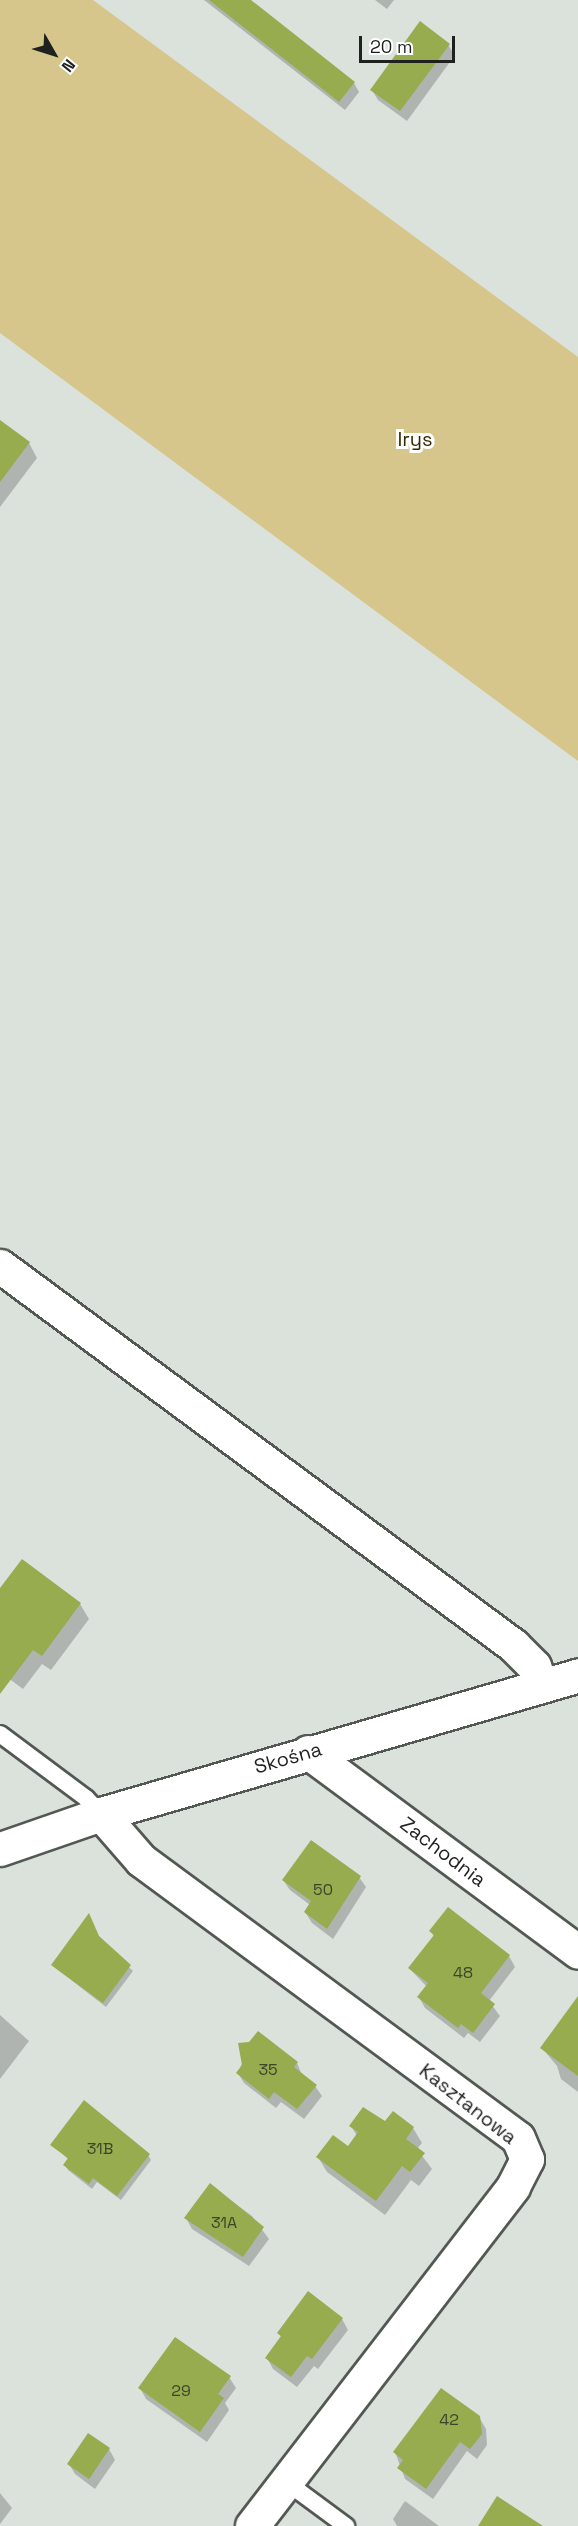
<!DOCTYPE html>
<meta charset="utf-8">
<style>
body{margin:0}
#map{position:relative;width:578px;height:2526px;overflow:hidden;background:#dbe2dc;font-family:"Space Grotesk",sans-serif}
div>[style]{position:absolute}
.green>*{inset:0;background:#d6c68b}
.shadow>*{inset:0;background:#0003}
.building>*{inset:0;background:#96ac4e}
.roads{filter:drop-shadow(2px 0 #535853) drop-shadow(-2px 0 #535853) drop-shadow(0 2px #535853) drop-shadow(0 -2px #535853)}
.lane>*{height:16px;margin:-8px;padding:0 8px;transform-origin:8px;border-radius:8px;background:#fff}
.street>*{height:33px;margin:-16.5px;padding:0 16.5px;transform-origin:16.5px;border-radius:16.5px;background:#fff}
span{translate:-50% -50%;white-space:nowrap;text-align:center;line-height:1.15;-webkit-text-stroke:6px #fff;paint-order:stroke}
.number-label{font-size:16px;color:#3d442b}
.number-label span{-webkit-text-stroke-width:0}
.park-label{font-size:20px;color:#342900}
.street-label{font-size:20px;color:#1f211f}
.north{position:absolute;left:24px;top:24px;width:60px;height:60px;-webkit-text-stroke:4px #fff;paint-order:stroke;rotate:129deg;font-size:16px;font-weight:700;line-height:24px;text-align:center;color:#1f211f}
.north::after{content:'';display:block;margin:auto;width:21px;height:27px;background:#1f211f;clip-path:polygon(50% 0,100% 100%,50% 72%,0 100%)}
.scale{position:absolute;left:359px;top:36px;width:96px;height:27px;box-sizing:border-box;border:3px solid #1f211f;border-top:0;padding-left:8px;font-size:18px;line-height:21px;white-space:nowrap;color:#1f211f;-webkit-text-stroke:4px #fff;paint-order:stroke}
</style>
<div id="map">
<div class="green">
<i style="clip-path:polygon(0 0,93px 0,578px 357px,578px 761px,0 333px)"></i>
</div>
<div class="shadow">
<i style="clip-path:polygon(204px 0,248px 0,354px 83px,359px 92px,345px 110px)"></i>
<i style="clip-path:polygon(375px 0,394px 0,387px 9px)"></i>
<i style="clip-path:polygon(448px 45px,455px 55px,407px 121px,378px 100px,372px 90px)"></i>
<i style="clip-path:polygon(0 421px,29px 443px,37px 458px,0 507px)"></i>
<i style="clip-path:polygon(0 1591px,80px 1604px,89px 1619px,51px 1670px,42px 1664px,23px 1689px,0 1672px)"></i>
<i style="clip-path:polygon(359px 1877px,366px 1887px,333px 1939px,312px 1923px,305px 1912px,310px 1905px,290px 1890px,283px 1880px)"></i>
<i style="clip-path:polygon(431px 1931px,509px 1956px,515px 1967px,489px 2001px,500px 2016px,480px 2042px,468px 2033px,464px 2038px,425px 2008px,419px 1997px,427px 1987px,410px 1969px,434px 1937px)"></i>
<i style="clip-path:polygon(99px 1939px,133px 1971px,106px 2007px,53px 1966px)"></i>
<i style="clip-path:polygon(0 2015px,29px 2041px,0 2079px)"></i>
<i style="clip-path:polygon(578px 2017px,578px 2092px,561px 2079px,557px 2066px,542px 2048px)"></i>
<i style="clip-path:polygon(250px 2043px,297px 2063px,302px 2075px,315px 2086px,322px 2096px,304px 2119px,281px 2102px,276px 2108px,244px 2083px,238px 2073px)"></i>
<i style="clip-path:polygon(393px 2113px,413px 2128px,422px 2143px,417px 2149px,432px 2169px,419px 2186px,411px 2180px,385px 2215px,327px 2172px,318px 2157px,348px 2148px,357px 2136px,351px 2126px,386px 2123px)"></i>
<i style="clip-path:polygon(52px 2145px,148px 2155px,151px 2160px,121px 2200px,97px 2182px,92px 2189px,68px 2170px,65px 2165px,69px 2160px)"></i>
<i style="clip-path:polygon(210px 2185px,252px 2216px,269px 2239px,249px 2266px,192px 2229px,186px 2218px)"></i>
<i style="clip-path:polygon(342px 2319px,348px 2330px,318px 2369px,314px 2366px,297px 2387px,273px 2369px,267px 2358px,282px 2338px,278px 2333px)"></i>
<i style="clip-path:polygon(229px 2377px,236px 2388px,225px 2403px,229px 2410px,207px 2442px,146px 2399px,140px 2388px)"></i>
<i style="clip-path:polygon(479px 2417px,486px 2429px,487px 2445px,477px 2459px,467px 2451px,433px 2499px,405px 2479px,395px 2452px)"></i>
<i style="clip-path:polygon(109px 2449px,115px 2460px,95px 2489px,75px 2474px,69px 2464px)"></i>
<i style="clip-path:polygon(0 2493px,12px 2508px,0 2524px)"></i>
<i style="clip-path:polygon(405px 2501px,439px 2526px,397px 2526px,393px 2519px)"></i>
</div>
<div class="building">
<i style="clip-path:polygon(209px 0,251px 0,355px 82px,339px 102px)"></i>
<i style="clip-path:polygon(420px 21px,450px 44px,400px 111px,370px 90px)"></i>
<i style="clip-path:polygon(0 420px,30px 442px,0 482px)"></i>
<i style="clip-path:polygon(22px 1559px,81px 1603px,42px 1656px,33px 1650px,0 1694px,0 1588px)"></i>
<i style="clip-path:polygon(311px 1840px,361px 1876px,327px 1929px,304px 1912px,311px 1901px,282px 1880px)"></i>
<i style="clip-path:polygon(448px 1907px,510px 1955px,481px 1993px,495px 2004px,473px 2033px,461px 2024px,458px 2028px,417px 1997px,428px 1983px,408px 1968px,434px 1935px,429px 1931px)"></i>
<i style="clip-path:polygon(89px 1913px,99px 1936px,131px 1965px,103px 2003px,51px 1965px)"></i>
<i style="clip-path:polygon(578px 1996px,578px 2076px,540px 2048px)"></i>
<i style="clip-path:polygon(258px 2031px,298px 2062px,294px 2067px,317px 2085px,297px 2109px,274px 2092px,269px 2099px,236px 2073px,242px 2065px,238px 2043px,249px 2042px)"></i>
<i style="clip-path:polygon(84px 2100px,150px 2154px,117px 2196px,93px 2178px,89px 2184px,63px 2165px,68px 2158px,50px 2145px)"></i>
<i style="clip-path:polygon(363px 2107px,385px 2121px,393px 2111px,414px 2127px,406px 2139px,425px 2153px,410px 2172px,402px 2166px,376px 2201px,316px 2157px,333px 2135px,348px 2146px,358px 2132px,349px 2126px)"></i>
<i style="clip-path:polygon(210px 2183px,264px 2227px,243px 2257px,184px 2218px)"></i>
<i style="clip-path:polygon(308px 2291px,343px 2318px,312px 2359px,307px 2356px,291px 2377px,265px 2358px,281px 2336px,277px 2333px)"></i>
<i style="clip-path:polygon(175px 2337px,231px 2376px,218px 2394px,224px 2398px,200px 2432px,138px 2388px)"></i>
<i style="clip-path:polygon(441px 2388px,480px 2416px,482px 2434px,470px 2449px,460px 2442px,426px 2489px,397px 2468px,403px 2460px,393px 2452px)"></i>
<i style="clip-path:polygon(88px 2433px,110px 2448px,89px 2479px,67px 2464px)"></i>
<i style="clip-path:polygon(497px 2496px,543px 2526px,478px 2526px)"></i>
</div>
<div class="roads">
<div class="lane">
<i style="left:0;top:1734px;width:107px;rotate:36.7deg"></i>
<i style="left:86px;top:1798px;width:22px;rotate:47deg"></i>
<i style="left:285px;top:2481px;width:76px;rotate:36.4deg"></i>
</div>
<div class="street">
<i style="left:0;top:1266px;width:638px;rotate:36.46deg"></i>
<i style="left:513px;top:1645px;width:30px;rotate:45deg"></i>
<i style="left:534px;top:1666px;width:20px;rotate:70deg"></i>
<i style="left:308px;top:1752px;width:336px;rotate:36.5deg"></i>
<i style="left:101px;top:1814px;width:61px;rotate:49deg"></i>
<i style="left:141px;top:1860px;width:468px;rotate:36.4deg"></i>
<i style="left:518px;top:2138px;width:23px;rotate:67deg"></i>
<i style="left:527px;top:2159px;width:31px;rotate:117deg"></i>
<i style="left:513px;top:2187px;width:428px;rotate:127.6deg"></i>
<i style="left:0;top:1849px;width:107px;rotate:-19.1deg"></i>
<i style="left:101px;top:1814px;width:497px;rotate:-16.2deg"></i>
</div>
</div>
<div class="number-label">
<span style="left:323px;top:1890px">50</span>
<span style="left:463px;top:1973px">48</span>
<span style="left:268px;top:2070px">35</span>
<span style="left:100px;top:2149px">31B</span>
<span style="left:224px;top:2223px">31A</span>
<span style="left:181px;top:2391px">29</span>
<span style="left:449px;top:2420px">42</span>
</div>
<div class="park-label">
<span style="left:415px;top:439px">Irys</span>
</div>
<div class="street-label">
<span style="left:288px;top:1758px;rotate:-16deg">Skośna</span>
<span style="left:443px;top:1852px;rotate:37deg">Zachodnia</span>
<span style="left:468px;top:2104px;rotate:38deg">Kasztanowa</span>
</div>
<div class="north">N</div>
<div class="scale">20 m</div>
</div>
